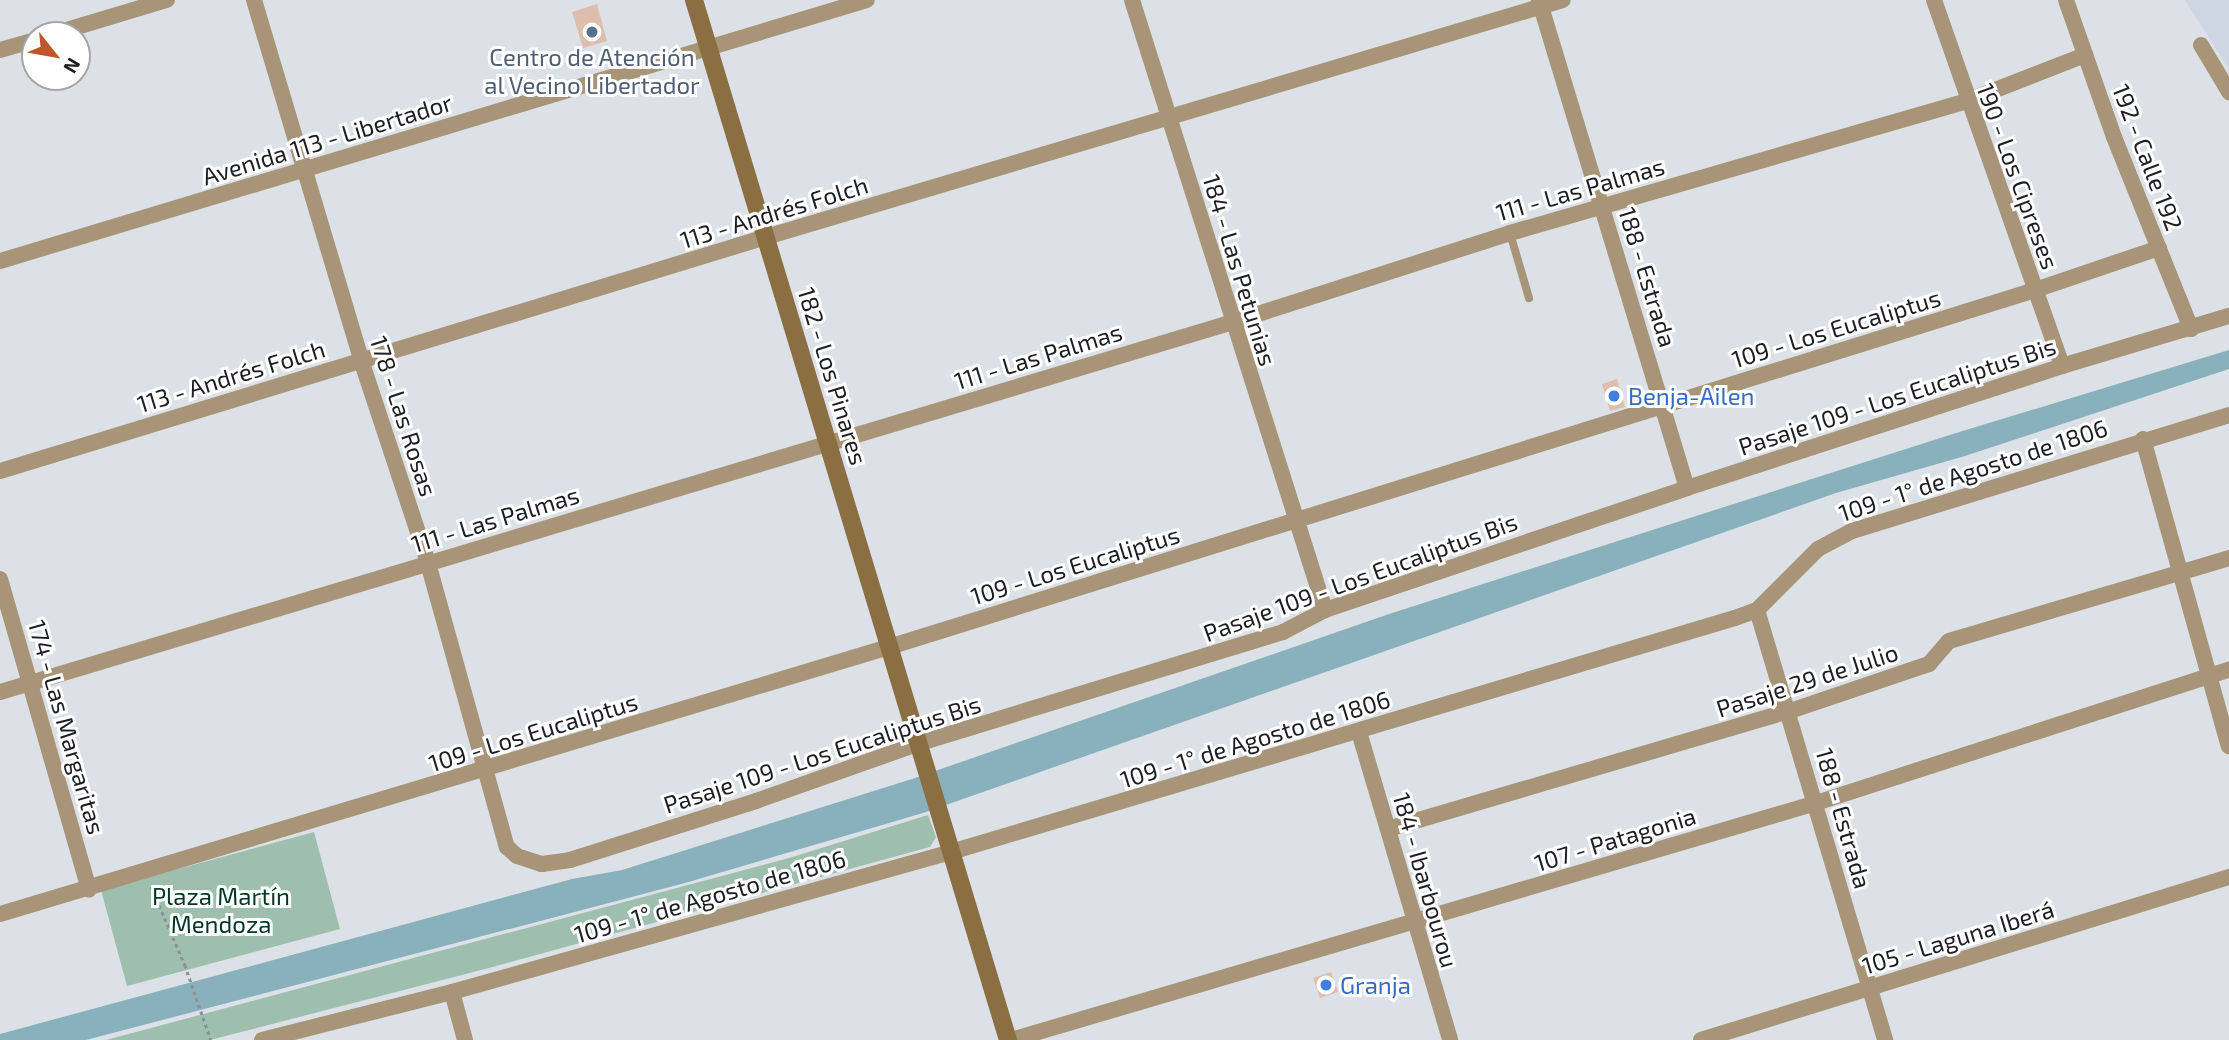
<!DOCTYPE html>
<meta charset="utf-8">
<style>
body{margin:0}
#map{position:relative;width:2229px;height:1040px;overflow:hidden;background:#dce1e8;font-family:"Exo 2",sans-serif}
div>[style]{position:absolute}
.built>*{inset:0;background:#ced6e3}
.green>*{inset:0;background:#9ebfae}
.water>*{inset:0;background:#89b1bc}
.building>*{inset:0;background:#dfbdad}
.path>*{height:2.5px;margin-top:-1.25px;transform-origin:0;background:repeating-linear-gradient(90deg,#8c9095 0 3.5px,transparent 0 7px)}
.lane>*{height:8px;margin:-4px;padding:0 4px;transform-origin:4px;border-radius:4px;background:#a89476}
.street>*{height:16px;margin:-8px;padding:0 8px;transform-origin:8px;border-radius:8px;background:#a89476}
.secondary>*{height:18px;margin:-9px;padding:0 9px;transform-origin:9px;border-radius:9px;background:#8b6e41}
.dots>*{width:19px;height:19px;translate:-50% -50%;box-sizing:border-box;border:4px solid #fff;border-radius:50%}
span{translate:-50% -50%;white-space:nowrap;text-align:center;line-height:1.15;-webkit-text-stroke:6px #fff;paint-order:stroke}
.service-label{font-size:24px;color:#4e5e75}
.street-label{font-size:24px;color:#1d1e21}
.shop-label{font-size:24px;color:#366cbe}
.left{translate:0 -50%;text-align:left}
.park-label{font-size:24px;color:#033624}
.north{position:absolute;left:21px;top:21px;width:70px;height:70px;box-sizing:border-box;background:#fff;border:2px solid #a5a5a6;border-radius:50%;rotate:121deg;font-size:19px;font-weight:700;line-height:28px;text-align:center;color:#1d1e21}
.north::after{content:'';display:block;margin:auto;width:24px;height:32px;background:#be582a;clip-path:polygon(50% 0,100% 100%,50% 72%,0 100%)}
</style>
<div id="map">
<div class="built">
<i style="clip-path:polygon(2185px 0,2229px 0,2229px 69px)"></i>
</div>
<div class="green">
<i style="clip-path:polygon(928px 815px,936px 837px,930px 847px,489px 968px,210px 1040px,106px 1040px,789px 858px)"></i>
<i style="clip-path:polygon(314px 832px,340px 929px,127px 986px,101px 890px)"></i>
</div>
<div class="water">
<i style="clip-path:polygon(2229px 350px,2229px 369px,1965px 456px,1836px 493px,923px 813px,685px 883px,86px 1040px,0 1040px,0 1034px,572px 879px,622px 870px,912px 779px,1389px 614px,1956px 433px)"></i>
</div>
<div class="building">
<i style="clip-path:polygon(597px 4px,607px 41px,583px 48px,572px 12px)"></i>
<i style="clip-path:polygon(1617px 379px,1625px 407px,1610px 411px,1602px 384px)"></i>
<i style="clip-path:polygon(1331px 972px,1338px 992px,1320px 998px,1313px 978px)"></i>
</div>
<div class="path">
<i style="left:151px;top:886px;width:86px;rotate:66.7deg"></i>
<i style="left:185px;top:965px;width:79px;rotate:70.9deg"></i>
</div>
<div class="lane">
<i style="left:1510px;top:233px;width:68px;rotate:73.7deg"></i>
</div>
<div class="street">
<i style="left:254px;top:0;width:376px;rotate:73.4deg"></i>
<i style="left:361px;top:360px;width:214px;rotate:71.7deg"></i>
<i style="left:428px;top:563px;width:295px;rotate:74.5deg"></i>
<i style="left:507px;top:847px;width:13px;rotate:42deg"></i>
<i style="left:517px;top:856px;width:26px;rotate:18deg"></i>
<i style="left:542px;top:864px;width:28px;rotate:-8deg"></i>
<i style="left:570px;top:860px;width:195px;rotate:-17.6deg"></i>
<i style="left:756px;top:801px;width:174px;rotate:-19.5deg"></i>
<i style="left:920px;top:743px;width:380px;rotate:-17deg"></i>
<i style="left:1283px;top:632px;width:47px;rotate:-27.6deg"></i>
<i style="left:1325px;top:610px;width:382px;rotate:-18.6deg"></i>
<i style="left:1687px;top:488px;width:394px;rotate:-18deg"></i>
<i style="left:2062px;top:366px;width:174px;rotate:-16.7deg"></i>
<i style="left:1132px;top:0;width:640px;rotate:72.44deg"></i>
<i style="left:1539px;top:0;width:510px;rotate:73.13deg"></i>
<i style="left:1934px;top:0;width:388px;rotate:70.7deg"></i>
<i style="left:2066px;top:0;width:145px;rotate:70.7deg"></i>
<i style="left:2114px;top:137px;width:207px;rotate:68.1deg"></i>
<i style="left:50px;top:35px;width:122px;rotate:-16.7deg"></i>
<i style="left:2201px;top:45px;width:55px;rotate:59.2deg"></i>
<i style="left:0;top:50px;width:36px;rotate:-16deg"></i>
<i style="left:0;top:261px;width:905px;rotate:-16.75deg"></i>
<i style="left:2143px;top:439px;width:319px;rotate:74.4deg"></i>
<i style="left:0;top:471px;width:801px;rotate:-16.99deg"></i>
<i style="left:766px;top:237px;width:831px;rotate:-16.56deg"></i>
<i style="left:0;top:579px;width:323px;rotate:74deg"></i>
<i style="left:1757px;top:610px;width:449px;rotate:73.4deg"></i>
<i style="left:0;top:692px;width:1287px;rotate:-16.7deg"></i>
<i style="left:1233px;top:322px;width:291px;rotate:-17.8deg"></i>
<i style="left:1510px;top:233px;width:476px;rotate:-16.1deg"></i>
<i style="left:1967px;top:101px;width:127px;rotate:-21.3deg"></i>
<i style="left:1359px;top:732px;width:321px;rotate:73.5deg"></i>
<i style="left:1388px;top:829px;width:419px;rotate:-16.4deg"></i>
<i style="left:1790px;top:711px;width:147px;rotate:-18.7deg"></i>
<i style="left:1929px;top:664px;width:30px;rotate:-49deg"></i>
<i style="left:1949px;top:641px;width:292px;rotate:-16.5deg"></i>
<i style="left:0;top:914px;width:928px;rotate:-16.72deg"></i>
<i style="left:889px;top:647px;width:1200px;rotate:-17.3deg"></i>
<i style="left:2035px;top:290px;width:131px;rotate:-18.7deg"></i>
<i style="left:452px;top:992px;width:50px;rotate:74.8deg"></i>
<i style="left:262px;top:1040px;width:196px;rotate:-14.2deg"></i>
<i style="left:452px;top:992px;width:518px;rotate:-15.67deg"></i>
<i style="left:951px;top:852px;width:818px;rotate:-16.62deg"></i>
<i style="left:1735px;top:618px;width:23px;rotate:-20deg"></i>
<i style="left:1757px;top:610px;width:86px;rotate:-45deg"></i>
<i style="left:1818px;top:549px;width:38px;rotate:-28deg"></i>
<i style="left:1852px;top:531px;width:394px;rotate:-17.1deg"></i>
<i style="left:1011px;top:1040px;width:839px;rotate:-16.4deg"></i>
<i style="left:1816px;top:803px;width:434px;rotate:-17.9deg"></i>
<i style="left:1701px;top:1040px;width:553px;rotate:-17.16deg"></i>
</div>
<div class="secondary">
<i style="left:694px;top:0;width:1086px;rotate:73.2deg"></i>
</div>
<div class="dots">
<i style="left:592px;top:32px;background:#5c6f8a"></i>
<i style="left:1614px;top:396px;background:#3f7fe0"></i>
<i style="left:1326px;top:985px;background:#3f7fe0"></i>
</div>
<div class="service-label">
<span style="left:592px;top:71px">Centro de Atención<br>al Vecino Libertador</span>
</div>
<div class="street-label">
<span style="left:327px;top:139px;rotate:-17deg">Avenida 113 - Libertador</span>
<span style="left:2148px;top:157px;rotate:69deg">192 - Calle 192</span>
<span style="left:2018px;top:176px;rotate:70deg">190 - Los Cipreses</span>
<span style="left:1580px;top:189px;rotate:-16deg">111 - Las Palmas</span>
<span style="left:774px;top:212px;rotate:-17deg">113 - Andrés Folch</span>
<span style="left:1240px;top:270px;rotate:73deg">184 - Las Petunias</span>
<span style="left:1648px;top:277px;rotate:73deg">188 - Estrada</span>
<span style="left:1836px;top:328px;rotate:-17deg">109 - Los Eucaliptus</span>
<span style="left:1038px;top:356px;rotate:-17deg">111 - Las Palmas</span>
<span style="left:231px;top:376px;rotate:-17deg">113 - Andrés Folch</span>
<span style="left:833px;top:376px;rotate:73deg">182 - Los Pinares</span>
<span style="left:1897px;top:396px;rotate:-18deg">Pasaje 109 - Los Eucaliptus Bis</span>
<span style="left:404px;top:416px;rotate:72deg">178 - Las Rosas</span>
<span style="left:1973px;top:470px;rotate:-18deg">109 - 1° de Agosto de 1806</span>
<span style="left:495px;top:519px;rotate:-17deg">111 - Las Palmas</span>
<span style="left:1075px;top:565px;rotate:-17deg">109 - Los Eucaliptus</span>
<span style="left:1360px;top:577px;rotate:-20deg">Pasaje 109 - Los Eucaliptus Bis</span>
<span style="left:1807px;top:680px;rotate:-18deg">Pasaje 29 de Julio</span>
<span style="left:67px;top:727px;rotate:74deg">174 - Las Margaritas</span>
<span style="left:533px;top:732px;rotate:-17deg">109 - Los Eucaliptus</span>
<span style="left:1255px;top:739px;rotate:-17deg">109 - 1° de Agosto de 1806</span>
<span style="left:822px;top:754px;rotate:-18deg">Pasaje 109 - Los Eucaliptus Bis</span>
<span style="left:1844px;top:818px;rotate:74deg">188 - Estrada</span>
<span style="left:1615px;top:839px;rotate:-17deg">107 - Patagonia</span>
<span style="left:1426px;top:880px;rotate:74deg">184 - Ibarbourou</span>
<span style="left:710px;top:896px;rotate:-16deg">109 - 1° de Agosto de 1806</span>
<span style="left:1958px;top:937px;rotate:-17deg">105 - Laguna Iberá</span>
</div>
<div class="shop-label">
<span class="left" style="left:1628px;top:396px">Benja-Ailen</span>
<span class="left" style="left:1340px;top:985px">Granja</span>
</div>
<div class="park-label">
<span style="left:221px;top:910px">Plaza Martín<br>Mendoza</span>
</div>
<div class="north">N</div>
</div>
